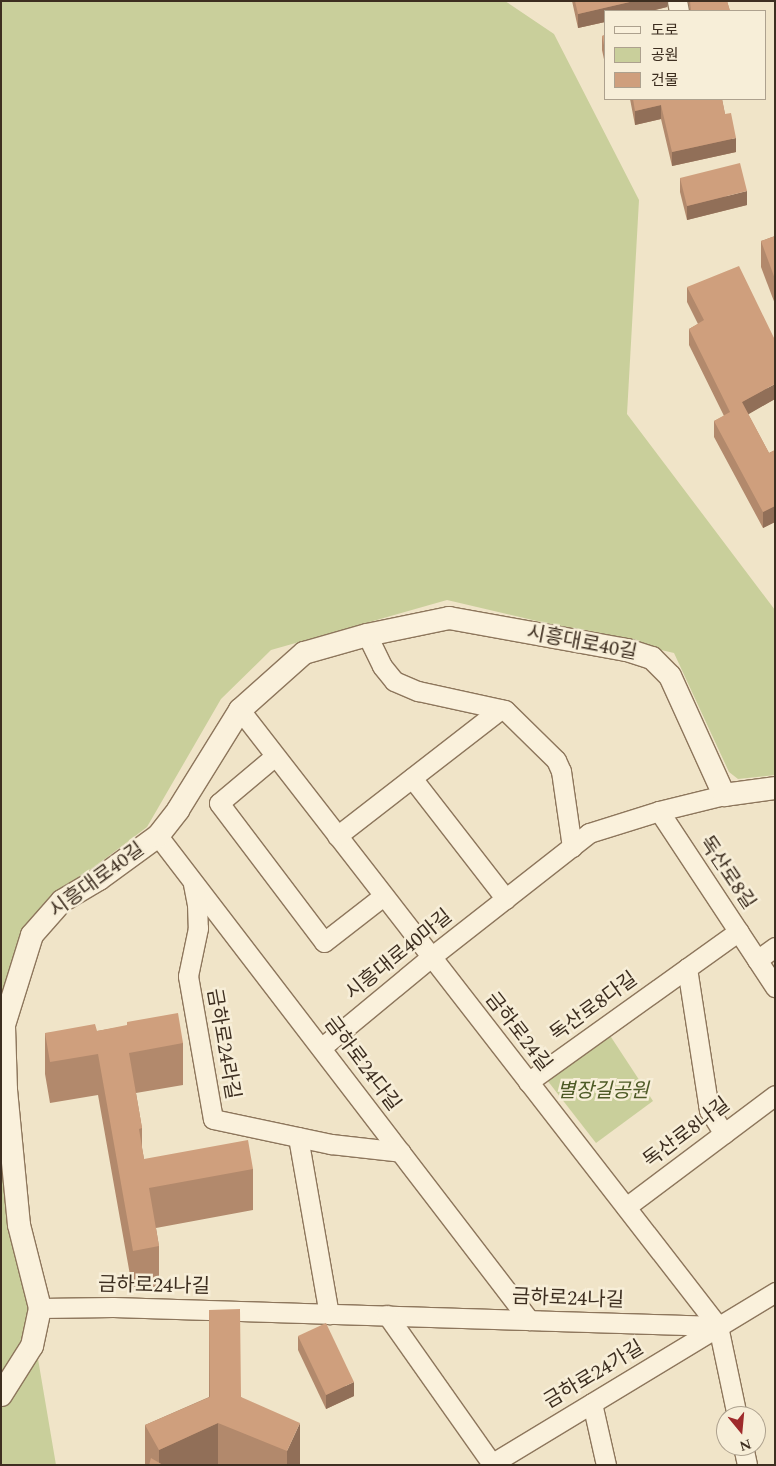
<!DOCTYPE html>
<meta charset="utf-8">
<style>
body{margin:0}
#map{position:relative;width:776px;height:1466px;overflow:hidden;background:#f0e4c8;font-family:Spectral,"Noto Sans KR",serif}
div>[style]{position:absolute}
.green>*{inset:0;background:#c9cf9b}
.roads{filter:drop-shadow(1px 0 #8d765c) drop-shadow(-1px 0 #8d765c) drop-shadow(0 1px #8d765c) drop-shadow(0 -1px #8d765c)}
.minor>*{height:19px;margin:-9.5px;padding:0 9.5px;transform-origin:9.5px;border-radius:9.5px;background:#faf1dc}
.tertiary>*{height:22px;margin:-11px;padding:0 11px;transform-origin:11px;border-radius:11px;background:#faf1dc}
.wall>*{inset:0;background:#b2896c}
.shaded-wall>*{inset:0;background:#916f58}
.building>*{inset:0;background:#cf9f7d}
span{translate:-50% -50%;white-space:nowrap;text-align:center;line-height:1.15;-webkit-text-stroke:5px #f7eed8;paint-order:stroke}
.street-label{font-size:20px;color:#3d2e20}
.park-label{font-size:20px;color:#4d5a26;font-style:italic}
.frame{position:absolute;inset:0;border:2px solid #3d2e20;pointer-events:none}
.legend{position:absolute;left:604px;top:10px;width:162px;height:90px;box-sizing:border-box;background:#f7eed8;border:1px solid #ada18e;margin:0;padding:6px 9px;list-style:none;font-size:15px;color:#3d2e20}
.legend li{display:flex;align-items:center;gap:10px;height:25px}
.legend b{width:25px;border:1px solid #ada18e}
.north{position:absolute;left:716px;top:1406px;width:50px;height:50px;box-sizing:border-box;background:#f7eed8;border:1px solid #ada18e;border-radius:50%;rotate:163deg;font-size:14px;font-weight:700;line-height:20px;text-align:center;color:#3d2e20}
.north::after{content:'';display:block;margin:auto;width:18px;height:22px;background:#9e2a2b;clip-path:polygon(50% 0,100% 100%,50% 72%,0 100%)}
</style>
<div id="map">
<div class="green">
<i style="clip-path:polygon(1px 1px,505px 1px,554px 34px,639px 200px,627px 414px,775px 610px,775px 775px,738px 779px,729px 772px,674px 653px,447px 600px,271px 650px,221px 699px,147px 827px,52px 899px,1px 1005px)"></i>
<i style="clip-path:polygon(609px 1034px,653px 1101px,596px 1143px,547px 1080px)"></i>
<i style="clip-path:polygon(1px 1120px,11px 1222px,37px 1353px,56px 1465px,1px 1465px)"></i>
</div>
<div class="roads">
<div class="minor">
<i style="left:677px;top:1px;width:10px;rotate:79deg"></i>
<i style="left:367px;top:635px;width:34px;rotate:64deg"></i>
<i style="left:382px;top:666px;width:19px;rotate:51deg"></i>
<i style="left:394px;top:681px;width:26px;rotate:23deg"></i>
<i style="left:418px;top:691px;width:89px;rotate:12.3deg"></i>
<i style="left:505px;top:710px;width:71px;rotate:44.4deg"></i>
<i style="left:556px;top:760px;width:12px;rotate:66deg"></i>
<i style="left:561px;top:771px;width:77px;rotate:81.8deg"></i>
<i style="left:240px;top:710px;width:780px;rotate:52.19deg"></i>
<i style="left:718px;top:1326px;width:92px;rotate:78.1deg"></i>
<i style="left:275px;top:756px;width:73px;rotate:140deg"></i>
<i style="left:219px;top:803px;width:174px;rotate:52.9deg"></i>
<i style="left:324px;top:942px;width:75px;rotate:-37.9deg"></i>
<i style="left:412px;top:778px;width:153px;rotate:52.2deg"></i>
<i style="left:659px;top:811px;width:211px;rotate:56.6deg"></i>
<i style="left:158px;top:836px;width:610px;rotate:52.53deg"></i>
<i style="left:337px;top:836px;width:207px;rotate:-37.8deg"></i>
<i style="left:193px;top:884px;width:20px;rotate:79deg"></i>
<i style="left:197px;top:904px;width:24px;rotate:88deg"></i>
<i style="left:198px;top:928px;width:49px;rotate:101.8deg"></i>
<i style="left:188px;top:976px;width:145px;rotate:80.1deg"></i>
<i style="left:213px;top:1119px;width:121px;rotate:12deg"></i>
<i style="left:331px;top:1144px;width:70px;rotate:6.5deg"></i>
<i style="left:757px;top:960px;width:22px;rotate:-36deg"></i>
<i style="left:687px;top:968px;width:144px;rotate:81.2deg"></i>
<i style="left:709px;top:1110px;width:28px;rotate:58deg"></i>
<i style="left:321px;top:1048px;width:143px;rotate:-39.6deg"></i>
<i style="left:431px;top:957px;width:201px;rotate:-38.1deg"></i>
<i style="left:589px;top:833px;width:73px;rotate:-17.4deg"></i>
<i style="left:659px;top:811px;width:67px;rotate:-13.8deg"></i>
<i style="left:528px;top:1082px;width:259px;rotate:-35.6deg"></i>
<i style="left:298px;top:1137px;width:180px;rotate:80.1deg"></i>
<i style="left:626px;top:1207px;width:186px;rotate:-36.9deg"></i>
<i style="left:40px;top:1308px;width:73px;rotate:-0.8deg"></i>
<i style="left:113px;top:1307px;width:605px;rotate:1.8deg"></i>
<i style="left:387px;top:1315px;width:184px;rotate:54.8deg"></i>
<i style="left:592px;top:1403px;width:64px;rotate:77.3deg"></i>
<i style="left:743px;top:1446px;width:19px;rotate:78deg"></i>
<i style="left:493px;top:1463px;width:330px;rotate:-31.2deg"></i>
</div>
<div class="tertiary">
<i style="left:1px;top:1395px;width:58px;rotate:-57.7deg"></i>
<i style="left:32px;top:1346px;width:39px;rotate:-78deg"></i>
<i style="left:40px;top:1308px;width:86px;rotate:-104.2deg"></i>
<i style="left:19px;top:1225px;width:136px;rotate:-95.5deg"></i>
<i style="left:6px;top:1090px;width:65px;rotate:-91.8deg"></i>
<i style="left:4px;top:1025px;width:94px;rotate:-72.7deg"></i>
<i style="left:32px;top:935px;width:45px;rotate:-48.6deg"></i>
<i style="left:62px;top:901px;width:43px;rotate:-30.7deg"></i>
<i style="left:99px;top:879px;width:73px;rotate:-36.1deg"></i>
<i style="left:158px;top:836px;width:33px;rotate:-52deg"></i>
<i style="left:178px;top:810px;width:118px;rotate:-58.2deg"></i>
<i style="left:240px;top:710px;width:86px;rotate:-41.7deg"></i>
<i style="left:304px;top:653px;width:66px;rotate:-15.9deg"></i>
<i style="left:367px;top:635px;width:84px;rotate:-11.7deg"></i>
<i style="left:449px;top:618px;width:181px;rotate:10.2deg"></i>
<i style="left:627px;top:650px;width:26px;rotate:18deg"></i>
<i style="left:652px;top:658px;width:25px;rotate:45deg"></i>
<i style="left:670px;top:676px;width:131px;rotate:65.6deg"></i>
<i style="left:724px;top:795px;width:51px;rotate:-7.8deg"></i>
</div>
</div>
<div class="wall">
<i style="clip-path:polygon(572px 1px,667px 1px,667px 7px,651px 11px,605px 11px,605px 22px,578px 28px)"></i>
<i style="clip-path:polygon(688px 1px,727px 1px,730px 11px,690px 11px)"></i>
<i style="clip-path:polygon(605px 35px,605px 64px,602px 50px,602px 36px)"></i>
<i style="clip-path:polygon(630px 99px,722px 99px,725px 114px,736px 152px,672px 166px,661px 119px,635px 125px)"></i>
<i style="clip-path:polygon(680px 178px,747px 205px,687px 220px,680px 192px)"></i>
<i style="clip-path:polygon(775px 236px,775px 304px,761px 267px,761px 241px)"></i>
<i style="clip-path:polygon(687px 287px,775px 399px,748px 414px,769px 453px,775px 450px,775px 522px,763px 528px,714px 437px,714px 421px,724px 416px,689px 345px,689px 329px,698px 324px,687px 302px)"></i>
<i style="clip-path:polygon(127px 1022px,183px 1043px,183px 1085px,136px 1093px,142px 1128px,142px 1148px,144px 1159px,253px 1169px,253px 1210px,156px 1228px,159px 1246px,159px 1288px,133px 1292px,98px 1095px,50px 1103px,45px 1074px,45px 1033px,97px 1031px,127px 1026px)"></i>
<i style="clip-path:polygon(209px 1310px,241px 1397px,300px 1465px,145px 1465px,145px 1425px,209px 1397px)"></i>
<i style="clip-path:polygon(298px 1336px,354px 1396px,326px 1409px,298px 1350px)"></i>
</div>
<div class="shaded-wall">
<i style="clip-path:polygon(634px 1px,667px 1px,667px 7px,651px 11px,605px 11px,605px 22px,578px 28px,578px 14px)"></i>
<i style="clip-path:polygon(661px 105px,661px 119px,635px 125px,635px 111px)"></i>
<i style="clip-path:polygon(736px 138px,736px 152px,672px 166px,672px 152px)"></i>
<i style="clip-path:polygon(747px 191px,747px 205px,687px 220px,687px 206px)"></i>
<i style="clip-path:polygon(775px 384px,775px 399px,742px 418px,742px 402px)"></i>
<i style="clip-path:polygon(775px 506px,775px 522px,763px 528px,763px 512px)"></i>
<i style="clip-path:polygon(354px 1382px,354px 1396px,326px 1409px,326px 1395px)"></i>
<i style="clip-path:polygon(218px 1423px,218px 1464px,159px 1465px,159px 1450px)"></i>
<i style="clip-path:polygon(300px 1423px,300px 1465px,287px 1465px,287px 1451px)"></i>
</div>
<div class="building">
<i style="clip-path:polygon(575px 1px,634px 1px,578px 14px)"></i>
<i style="clip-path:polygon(690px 1px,727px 1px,730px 11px,691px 11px)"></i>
<i style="clip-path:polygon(605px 35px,605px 50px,602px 36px)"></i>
<i style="clip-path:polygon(633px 99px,722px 99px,725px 114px,731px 113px,736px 138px,672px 152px,661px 105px,635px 111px)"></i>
<i style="clip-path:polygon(740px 163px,747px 191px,687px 206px,680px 178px)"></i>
<i style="clip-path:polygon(775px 236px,775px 279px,761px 241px)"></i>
<i style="clip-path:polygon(739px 266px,775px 340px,775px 384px,742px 402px,769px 453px,775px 450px,775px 506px,763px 512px,714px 421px,730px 412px,689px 329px,704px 320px,687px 287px)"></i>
<i style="clip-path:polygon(178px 1013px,183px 1043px,129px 1053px,142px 1128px,139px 1129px,144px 1159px,248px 1140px,253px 1169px,149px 1188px,159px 1246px,133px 1251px,98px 1054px,50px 1062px,45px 1033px,95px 1024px,97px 1031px,127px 1025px,127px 1022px)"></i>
<i style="clip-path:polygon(240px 1309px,241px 1397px,300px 1423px,287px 1451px,218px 1423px,159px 1450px,145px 1425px,210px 1397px,209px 1310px)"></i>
<i style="clip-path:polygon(326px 1323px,354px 1382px,326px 1395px,298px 1336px)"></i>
<i style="clip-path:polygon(151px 1458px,163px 1465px,149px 1465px)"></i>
</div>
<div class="street-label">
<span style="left:582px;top:643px;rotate:11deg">시흥대로40길</span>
<span style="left:727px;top:873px;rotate:56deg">독산로8길</span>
<span style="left:97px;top:880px;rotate:-36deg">시흥대로40길</span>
<span style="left:399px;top:955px;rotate:-39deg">시흥대로40마길</span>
<span style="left:594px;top:1007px;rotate:-36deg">독산로8다길</span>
<span style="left:518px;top:1032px;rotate:52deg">금하로24길</span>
<span style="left:223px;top:1044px;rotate:80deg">금하로24라길</span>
<span style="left:362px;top:1064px;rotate:53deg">금하로24다길</span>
<span style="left:687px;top:1133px;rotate:-37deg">독산로8나길</span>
<span style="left:154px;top:1286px;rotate:1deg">금하로24나길</span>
<span style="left:568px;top:1299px;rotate:2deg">금하로24나길</span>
<span style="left:594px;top:1375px;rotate:-31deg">금하로24가길</span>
</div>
<div class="park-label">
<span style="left:603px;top:1091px">별장길공원</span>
</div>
<div class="frame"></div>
<ul class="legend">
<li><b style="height:6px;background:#faf1dc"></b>도로</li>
<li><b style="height:14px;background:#c9cf9b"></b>공원</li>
<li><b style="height:14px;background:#cf9f7d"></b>건물</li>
</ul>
<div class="north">N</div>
</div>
